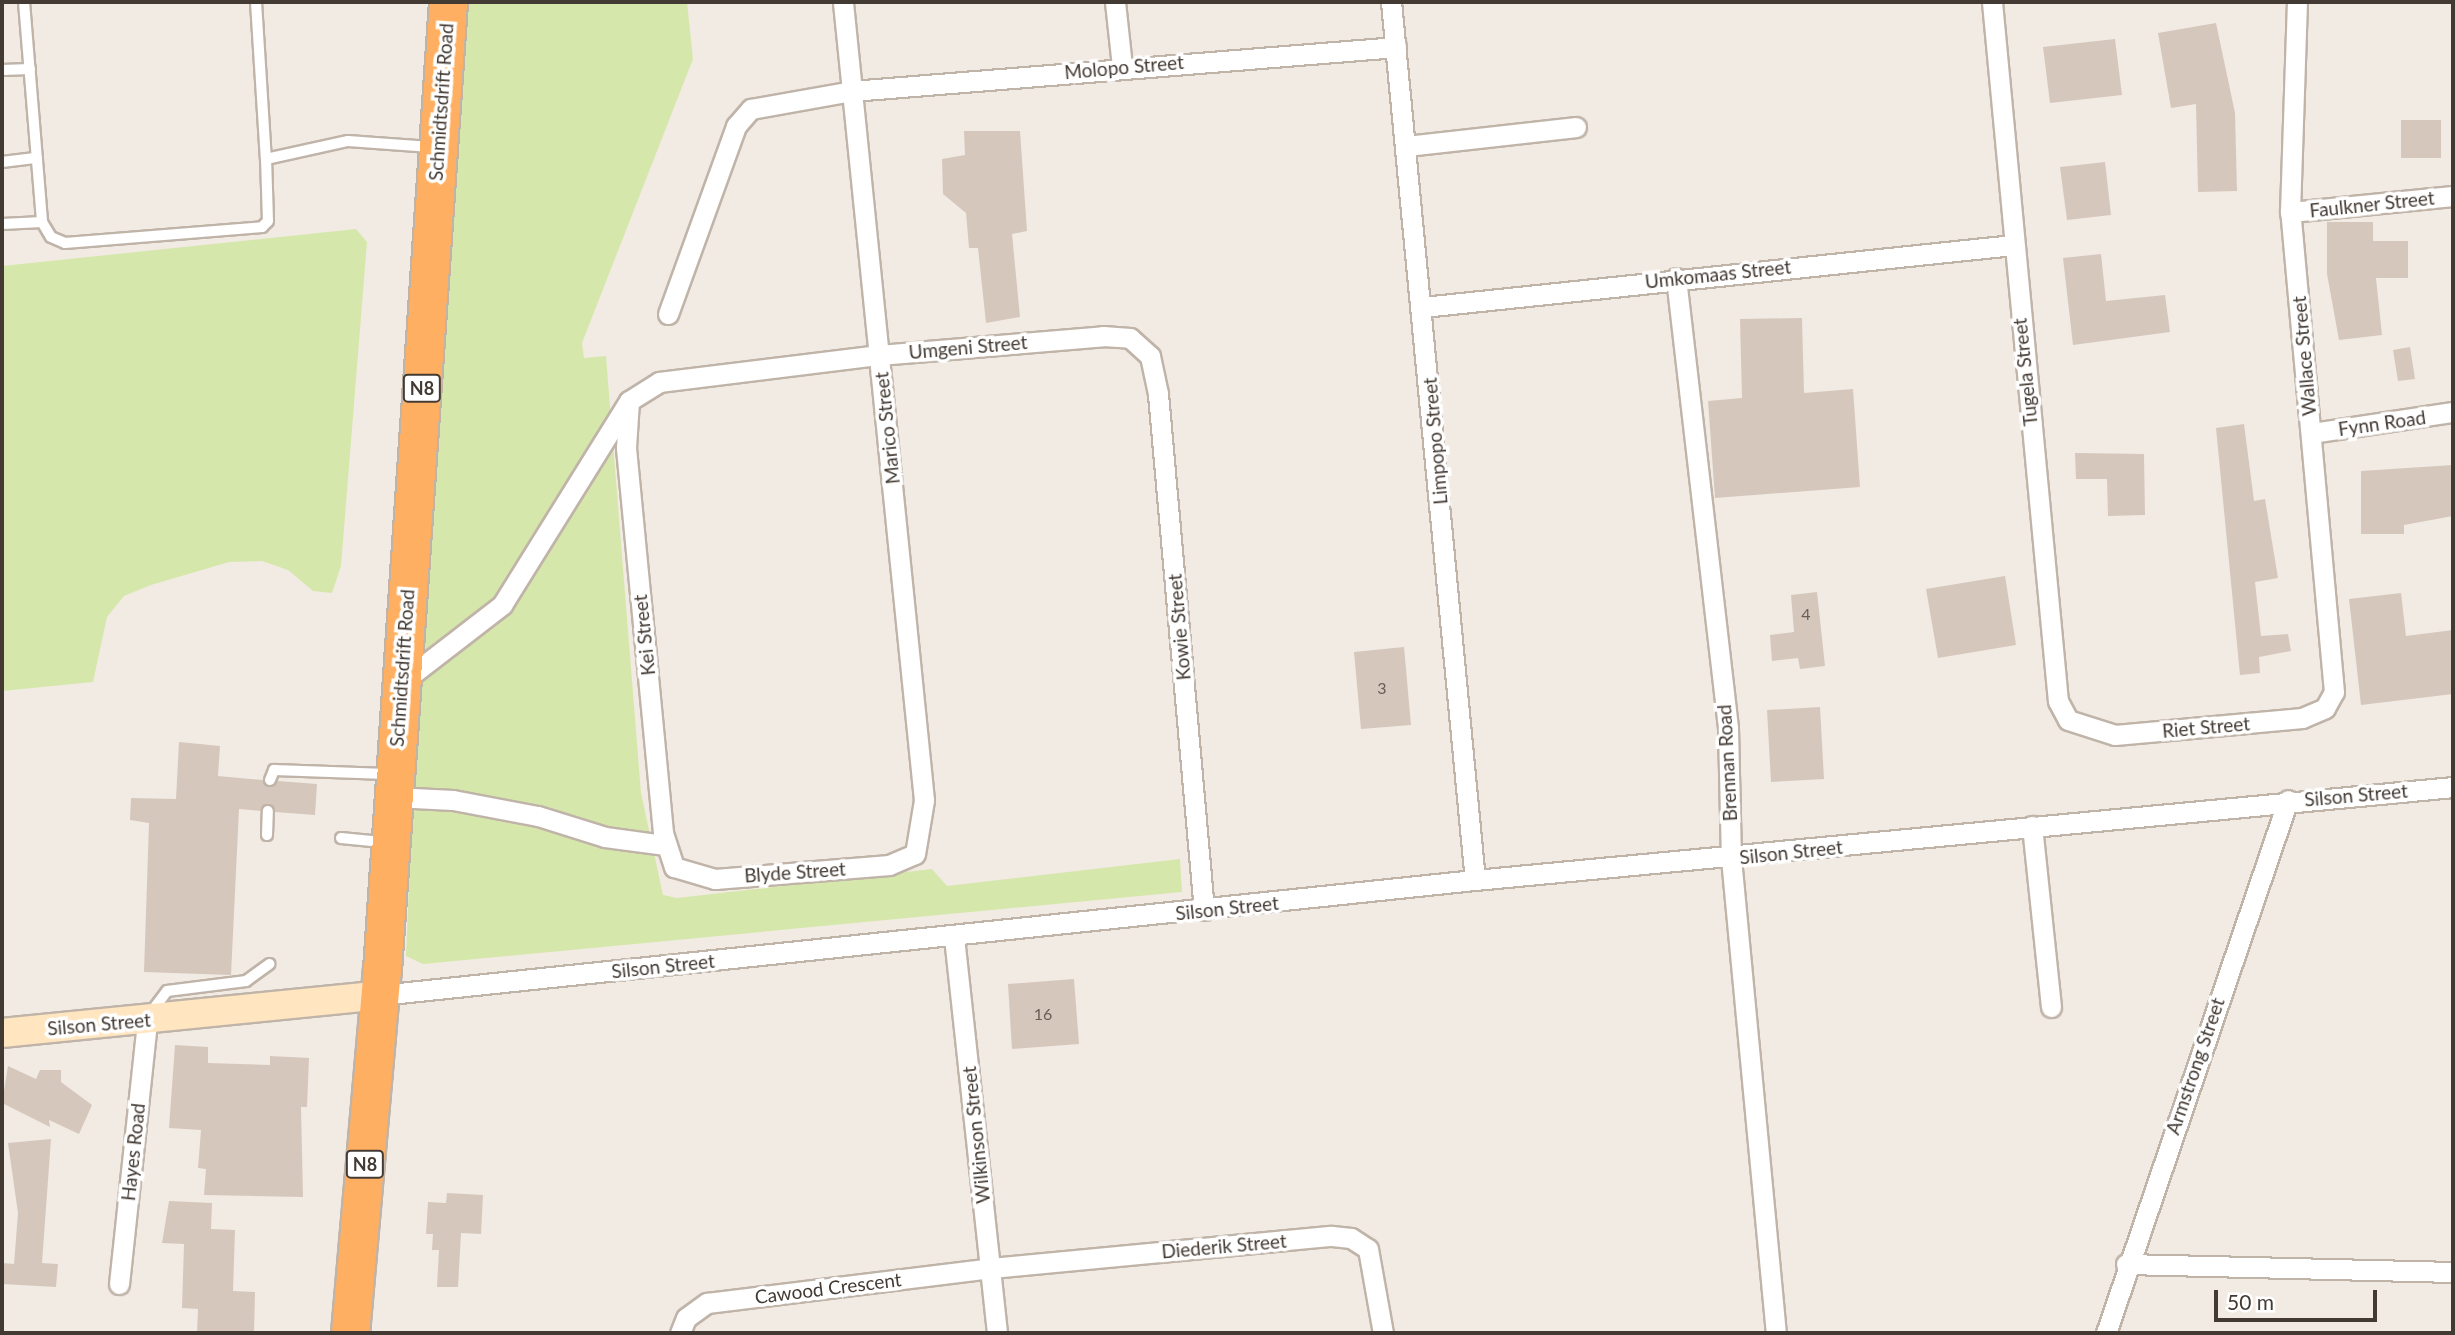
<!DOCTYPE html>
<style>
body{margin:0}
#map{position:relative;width:2455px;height:1335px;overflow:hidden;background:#f2ebe3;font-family:Lato,sans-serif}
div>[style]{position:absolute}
.green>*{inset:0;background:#d6e7ab}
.building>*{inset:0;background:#d6c7bc}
.roads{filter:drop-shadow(2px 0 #c0b4a9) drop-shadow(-2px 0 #c0b4a9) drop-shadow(0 2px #c0b4a9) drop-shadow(0 -2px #c0b4a9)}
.lane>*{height:10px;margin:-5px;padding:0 5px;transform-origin:5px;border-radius:5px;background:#fff}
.street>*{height:19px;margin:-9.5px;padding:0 9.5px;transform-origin:9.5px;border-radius:9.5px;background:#fff}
.secondary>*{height:28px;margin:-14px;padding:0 14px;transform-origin:14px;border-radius:14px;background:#ffe5c0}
.highway>*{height:37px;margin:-18.5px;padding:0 18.5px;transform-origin:18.5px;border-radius:18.5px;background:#ffaf61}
span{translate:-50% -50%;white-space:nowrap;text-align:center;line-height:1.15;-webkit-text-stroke:7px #fff;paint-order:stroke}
.number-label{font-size:16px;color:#685d55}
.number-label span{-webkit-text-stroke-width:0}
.shield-label span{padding:2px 5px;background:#fff;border:2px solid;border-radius:5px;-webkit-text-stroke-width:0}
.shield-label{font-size:18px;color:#433a33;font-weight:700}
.street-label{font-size:19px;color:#433a33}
.frame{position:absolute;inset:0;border:4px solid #433a33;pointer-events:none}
.scale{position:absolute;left:2214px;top:1290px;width:163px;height:32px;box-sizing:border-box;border:4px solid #433a33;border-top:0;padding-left:9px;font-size:21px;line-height:24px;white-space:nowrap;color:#433a33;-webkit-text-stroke:5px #fff;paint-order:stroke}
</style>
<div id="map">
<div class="green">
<i style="clip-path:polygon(469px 2px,687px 2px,693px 59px,582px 343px,584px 358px,606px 356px,641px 793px,663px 895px,677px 898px,932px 869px,947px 886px,1180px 859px,1182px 892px,423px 964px,406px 956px,416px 716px)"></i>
<i style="clip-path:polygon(356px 229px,367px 242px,341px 566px,332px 593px,313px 591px,288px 570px,262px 561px,229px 562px,151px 585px,124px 596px,107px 617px,93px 682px,2px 691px,2px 266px)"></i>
</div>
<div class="building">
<i style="clip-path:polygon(2216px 23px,2235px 113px,2237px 191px,2198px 192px,2196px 104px,2171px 108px,2158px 33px)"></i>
<i style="clip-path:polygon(2115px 39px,2122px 95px,2050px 103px,2043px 47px)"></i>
<i style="clip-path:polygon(2401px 120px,2441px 120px,2441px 158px,2401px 158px)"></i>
<i style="clip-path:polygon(964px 131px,1020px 131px,1027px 231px,1012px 234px,1020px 317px,986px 323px,978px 248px,969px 248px,966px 213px,943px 194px,942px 159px,965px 155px)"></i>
<i style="clip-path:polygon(2105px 162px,2111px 215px,2067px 220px,2060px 167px)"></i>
<i style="clip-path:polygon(2327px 222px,2373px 222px,2373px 241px,2408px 241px,2408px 278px,2376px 278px,2382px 335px,2339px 340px,2327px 274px)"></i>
<i style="clip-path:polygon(2101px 254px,2106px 301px,2165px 295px,2170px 332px,2073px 345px,2063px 258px)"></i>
<i style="clip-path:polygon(1802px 318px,1804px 393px,1853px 389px,1860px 487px,1715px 498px,1708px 401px,1742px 398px,1740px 319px)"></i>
<i style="clip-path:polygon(2410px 347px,2415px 379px,2398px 381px,2393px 350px)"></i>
<i style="clip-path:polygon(2244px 424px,2254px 501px,2265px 499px,2278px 578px,2255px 582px,2261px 636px,2288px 634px,2291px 651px,2259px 657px,2260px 673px,2240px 675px,2216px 428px)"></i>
<i style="clip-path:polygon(2075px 453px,2144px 454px,2145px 515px,2108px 516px,2107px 479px,2076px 479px)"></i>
<i style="clip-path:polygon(2453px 465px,2453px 516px,2404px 525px,2404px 534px,2361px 534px,2361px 471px)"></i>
<i style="clip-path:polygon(2005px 576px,2016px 645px,1938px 658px,1926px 589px)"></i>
<i style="clip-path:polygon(1817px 592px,1825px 666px,1800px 669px,1798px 658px,1772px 661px,1770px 635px,1794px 632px,1791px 595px)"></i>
<i style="clip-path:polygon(2401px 593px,2406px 636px,2453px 630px,2453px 694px,2361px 705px,2349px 599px)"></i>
<i style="clip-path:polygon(1404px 647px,1411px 725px,1361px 729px,1354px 652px)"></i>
<i style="clip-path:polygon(1820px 707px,1824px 779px,1771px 782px,1767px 710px)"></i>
<i style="clip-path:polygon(179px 742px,220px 746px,218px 776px,263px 780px,270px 787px,278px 781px,317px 784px,315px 815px,275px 812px,269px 804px,261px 811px,239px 809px,231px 975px,144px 972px,149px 823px,130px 820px,131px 798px,176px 799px)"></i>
<i style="clip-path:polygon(1074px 979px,1079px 1044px,1012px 1049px,1008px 984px)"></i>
<i style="clip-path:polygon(175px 1045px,208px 1047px,208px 1063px,270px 1065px,270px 1056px,309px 1058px,307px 1107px,301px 1107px,303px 1197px,204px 1195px,206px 1169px,198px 1168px,201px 1130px,169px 1128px)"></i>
<i style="clip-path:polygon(8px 1066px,36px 1079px,40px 1070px,61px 1070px,61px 1082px,92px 1105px,79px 1134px,49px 1120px,50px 1127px,2px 1103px)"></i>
<i style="clip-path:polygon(51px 1139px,42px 1263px,58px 1264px,56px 1287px,2px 1284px,2px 1263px,14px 1264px,18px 1213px,8px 1143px)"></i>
<i style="clip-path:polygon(447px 1193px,483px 1195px,481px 1234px,461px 1233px,458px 1287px,437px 1287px,439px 1250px,432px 1250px,433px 1234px,426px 1234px,428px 1202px,446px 1203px)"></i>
<i style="clip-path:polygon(169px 1201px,212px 1203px,211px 1229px,235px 1230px,233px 1291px,255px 1292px,254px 1333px,197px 1333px,198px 1309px,182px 1308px,184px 1244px,162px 1243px)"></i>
</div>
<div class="roads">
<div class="lane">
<i style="left:24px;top:2px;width:221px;rotate:85.3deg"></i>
<i style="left:42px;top:222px;width:17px;rotate:59deg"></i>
<i style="left:51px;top:237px;width:15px;rotate:23deg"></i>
<i style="left:65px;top:243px;width:198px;rotate:-4.6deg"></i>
<i style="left:262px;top:227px;width:8px;rotate:-45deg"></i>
<i style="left:268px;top:221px;width:62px;rotate:-91.8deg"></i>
<i style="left:256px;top:2px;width:157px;rotate:86.4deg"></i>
<i style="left:266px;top:159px;width:84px;rotate:-12.4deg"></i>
<i style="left:348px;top:141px;width:83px;rotate:4.1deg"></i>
<i style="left:2px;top:70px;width:28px;rotate:-2deg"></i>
<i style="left:2px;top:162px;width:35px;rotate:-7deg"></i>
<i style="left:2px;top:224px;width:40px;rotate:-2.9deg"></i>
<i style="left:270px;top:780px;width:11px;rotate:-68deg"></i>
<i style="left:274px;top:770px;width:113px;rotate:2deg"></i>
<i style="left:267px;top:835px;width:24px;rotate:-88deg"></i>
<i style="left:341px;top:838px;width:41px;rotate:5.6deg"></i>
<i style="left:149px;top:1015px;width:30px;rotate:-53deg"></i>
<i style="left:167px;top:991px;width:80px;rotate:-7.2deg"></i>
<i style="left:246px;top:981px;width:29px;rotate:-36deg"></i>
</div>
<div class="street">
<i style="left:1115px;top:2px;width:64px;rotate:83.8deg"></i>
<i style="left:1391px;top:2px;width:882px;rotate:84.54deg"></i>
<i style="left:1992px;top:2px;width:702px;rotate:84.61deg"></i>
<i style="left:2058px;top:701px;width:21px;rotate:62deg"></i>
<i style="left:2068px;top:720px;width:49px;rotate:17.7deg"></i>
<i style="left:2115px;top:735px;width:188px;rotate:-5.2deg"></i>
<i style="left:2302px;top:718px;width:25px;rotate:-23deg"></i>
<i style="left:2325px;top:708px;width:18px;rotate:-61deg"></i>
<i style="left:2334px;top:692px;width:482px;rotate:-95.2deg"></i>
<i style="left:2290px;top:212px;width:210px;rotate:-88.1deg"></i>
<i style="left:1407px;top:146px;width:170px;rotate:-6.4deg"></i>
<i style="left:2290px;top:212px;width:164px;rotate:-5.6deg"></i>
<i style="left:1676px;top:278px;width:453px;rotate:83.4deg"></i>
<i style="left:1728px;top:728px;width:130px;rotate:88.7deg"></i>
<i style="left:1731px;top:858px;width:477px;rotate:84.6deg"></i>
<i style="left:1423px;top:307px;width:593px;rotate:-6deg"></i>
<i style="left:668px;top:314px;width:200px;rotate:-70.1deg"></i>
<i style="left:736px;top:126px;width:23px;rotate:-49deg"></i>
<i style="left:751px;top:109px;width:103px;rotate:-10.1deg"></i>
<i style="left:852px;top:91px;width:546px;rotate:-4.62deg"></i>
<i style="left:629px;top:401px;width:47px;rotate:93.7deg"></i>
<i style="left:626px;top:448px;width:387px;rotate:84.5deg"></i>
<i style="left:663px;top:833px;width:36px;rotate:72deg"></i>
<i style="left:674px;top:867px;width:43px;rotate:16.3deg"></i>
<i style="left:715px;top:879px;width:175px;rotate:-4.6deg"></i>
<i style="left:889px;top:865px;width:28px;rotate:-23deg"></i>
<i style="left:915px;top:854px;width:55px;rotate:-80.5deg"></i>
<i style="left:924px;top:800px;width:802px;rotate:-95.8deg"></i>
<i style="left:2312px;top:433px;width:143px;rotate:-8.5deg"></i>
<i style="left:401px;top:683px;width:128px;rotate:-37.7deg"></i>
<i style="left:502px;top:605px;width:240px;rotate:-58.1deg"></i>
<i style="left:629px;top:401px;width:36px;rotate:-32deg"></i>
<i style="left:659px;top:382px;width:222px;rotate:-7deg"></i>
<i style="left:879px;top:355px;width:225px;rotate:-4.8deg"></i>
<i style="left:1103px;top:336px;width:27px;rotate:4deg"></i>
<i style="left:1130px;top:338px;width:27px;rotate:42deg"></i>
<i style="left:1150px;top:356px;width:39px;rotate:78deg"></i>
<i style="left:1158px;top:394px;width:518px;rotate:84.91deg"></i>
<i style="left:394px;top:797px;width:59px;rotate:2.9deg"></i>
<i style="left:453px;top:800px;width:86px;rotate:10.7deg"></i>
<i style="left:538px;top:816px;width:70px;rotate:17.4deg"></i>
<i style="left:605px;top:837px;width:61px;rotate:7.6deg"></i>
<i style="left:2032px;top:826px;width:182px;rotate:84deg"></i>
<i style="left:954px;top:937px;width:398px;rotate:83.8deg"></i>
<i style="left:380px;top:995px;width:1101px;rotate:-6deg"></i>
<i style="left:1475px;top:880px;width:982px;rotate:-5.43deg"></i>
<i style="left:2126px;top:1264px;width:327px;rotate:1.4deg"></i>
<i style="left:119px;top:1284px;width:265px;rotate:-83.9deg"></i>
<i style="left:680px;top:1333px;width:16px;rotate:-68deg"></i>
<i style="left:686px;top:1318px;width:26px;rotate:-36deg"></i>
<i style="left:707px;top:1303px;width:286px;rotate:-7deg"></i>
<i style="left:991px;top:1268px;width:342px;rotate:-5.4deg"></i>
<i style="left:1332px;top:1236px;width:19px;rotate:6deg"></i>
<i style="left:1351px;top:1238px;width:20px;rotate:33deg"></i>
<i style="left:1368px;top:1249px;width:85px;rotate:79.9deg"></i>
<i style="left:2106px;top:1333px;width:563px;rotate:-71.15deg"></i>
</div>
<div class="secondary">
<i style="left:2px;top:1033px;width:380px;rotate:-5.7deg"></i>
</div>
<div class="highway">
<i style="left:350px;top:1333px;width:364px;rotate:-85deg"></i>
<i style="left:382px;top:970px;width:970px;rotate:-86.1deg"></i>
</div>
</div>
<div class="number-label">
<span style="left:1806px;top:614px">4</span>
<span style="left:1382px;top:688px">3</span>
<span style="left:1043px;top:1014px">16</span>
</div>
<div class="shield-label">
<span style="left:422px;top:388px">N8</span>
<span style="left:365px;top:1164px">N8</span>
</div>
<div class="street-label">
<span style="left:1124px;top:67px;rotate:-5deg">Molopo Street</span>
<span style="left:441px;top:102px;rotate:-86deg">Schmidtsdrift Road</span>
<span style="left:2372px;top:204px;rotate:-6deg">Faulkner Street</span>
<span style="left:1718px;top:274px;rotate:-6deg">Umkomaas Street</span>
<span style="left:968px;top:347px;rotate:-5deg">Umgeni Street</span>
<span style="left:2304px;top:356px;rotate:-95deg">Wallace Street</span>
<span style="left:2025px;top:372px;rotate:-96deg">Tugela Street</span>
<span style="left:2382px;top:423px;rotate:-8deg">Fynn Road</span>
<span style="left:887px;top:428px;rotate:-96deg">Marico Street</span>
<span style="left:1435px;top:441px;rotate:-95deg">Limpopo Street</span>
<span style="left:1179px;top:627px;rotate:-95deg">Kowie Street</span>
<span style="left:644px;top:635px;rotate:-96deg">Kei Street</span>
<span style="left:402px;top:668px;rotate:-86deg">Schmidtsdrift Road</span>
<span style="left:2206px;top:727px;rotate:-5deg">Riet Street</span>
<span style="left:1727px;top:763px;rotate:-93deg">Brennan Road</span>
<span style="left:2356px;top:795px;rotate:-5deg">Silson Street</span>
<span style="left:1791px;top:852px;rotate:-6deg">Silson Street</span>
<span style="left:795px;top:872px;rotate:-4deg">Blyde Street</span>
<span style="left:1227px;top:908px;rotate:-6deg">Silson Street</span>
<span style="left:663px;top:966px;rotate:-6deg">Silson Street</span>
<span style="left:99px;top:1024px;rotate:-5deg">Silson Street</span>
<span style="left:2195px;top:1066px;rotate:-71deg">Armstrong Street</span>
<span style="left:976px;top:1135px;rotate:-96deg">Wilkinson Street</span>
<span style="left:133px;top:1152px;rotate:-84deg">Hayes Road</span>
<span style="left:1224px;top:1246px;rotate:-5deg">Diederik Street</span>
<span style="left:828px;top:1288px;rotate:-7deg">Cawood Crescent</span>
</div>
<div class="frame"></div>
<div class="scale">50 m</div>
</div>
